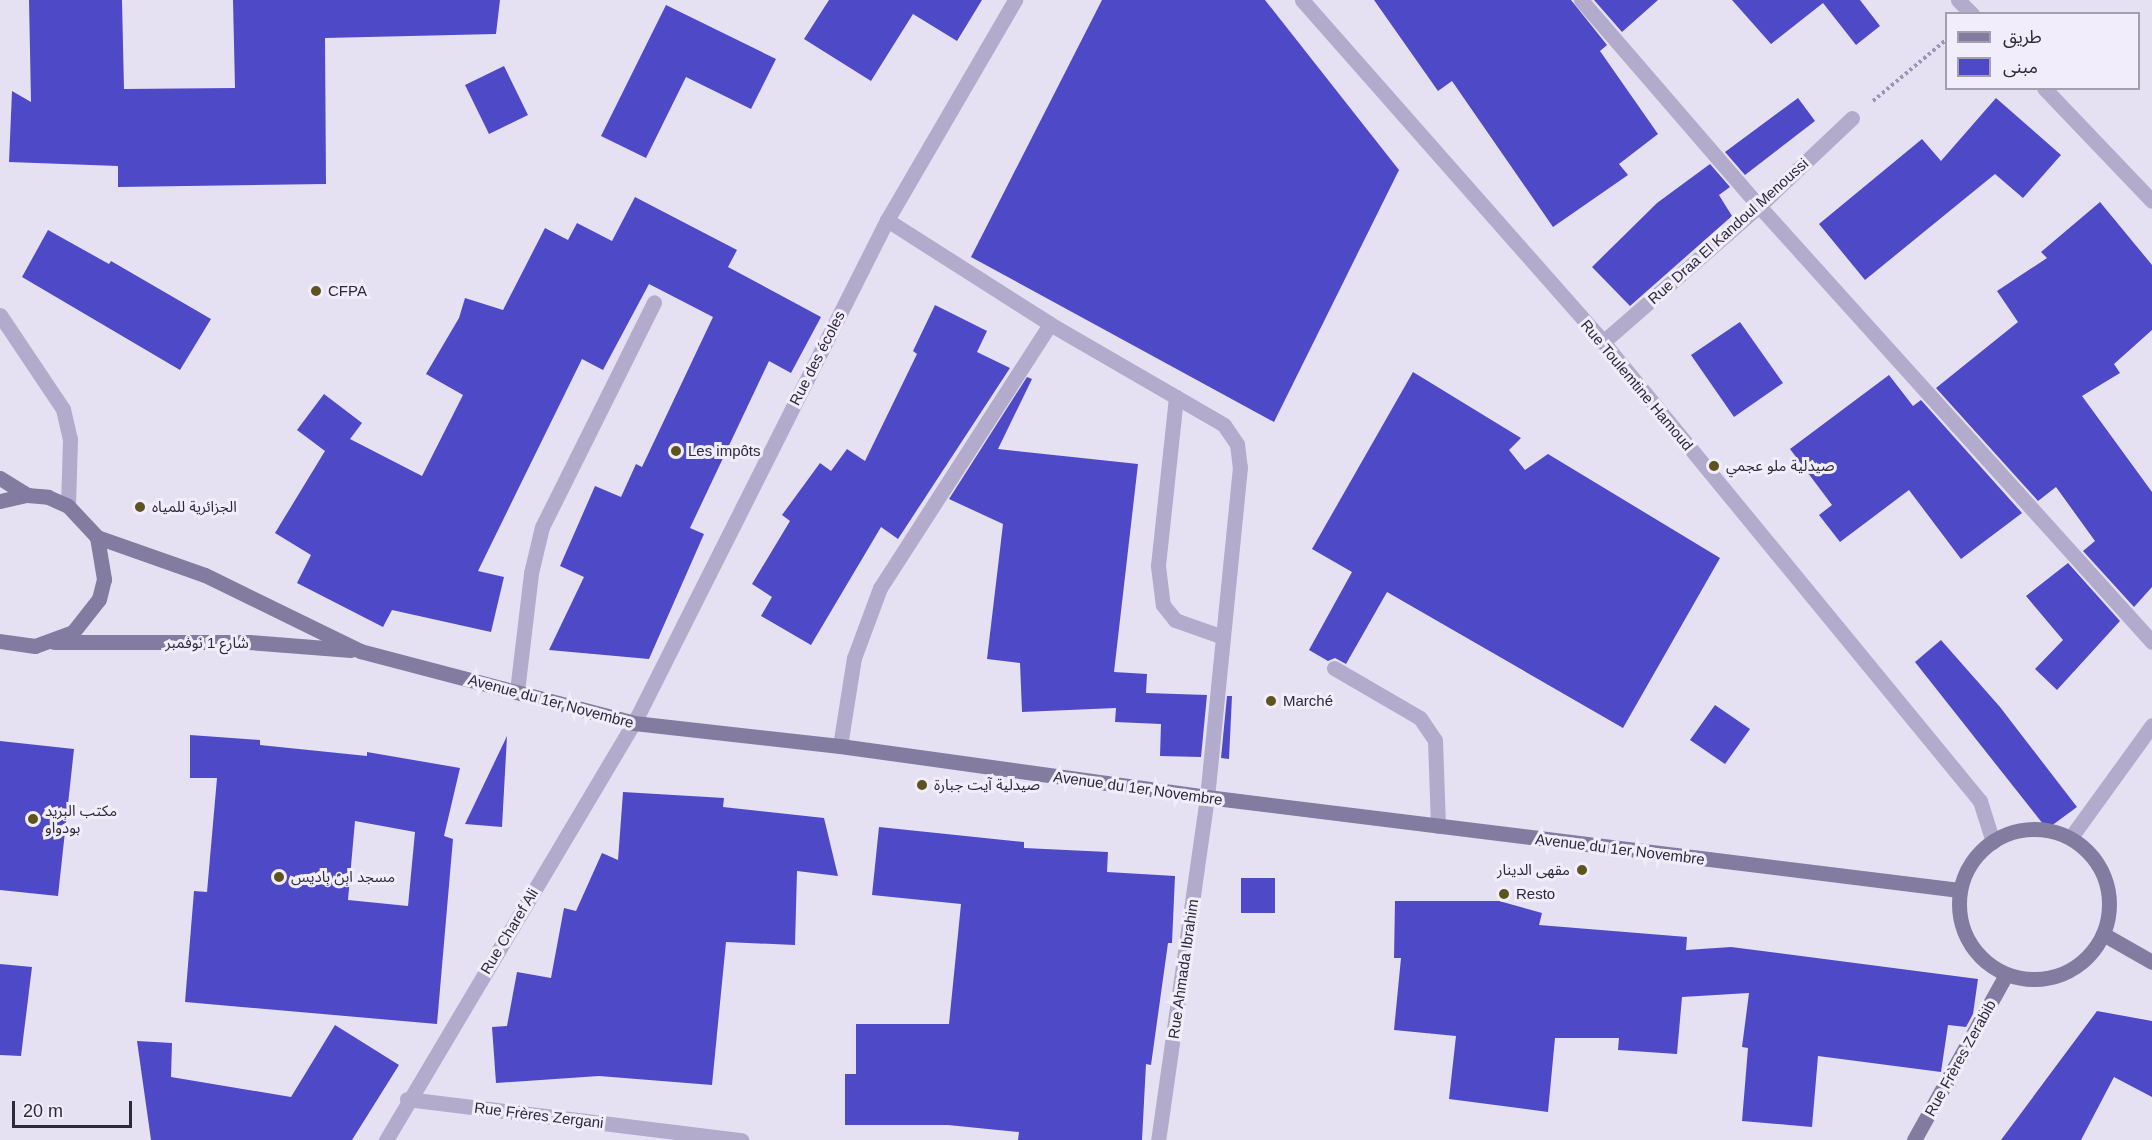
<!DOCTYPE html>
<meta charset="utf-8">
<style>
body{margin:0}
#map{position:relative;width:2152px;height:1140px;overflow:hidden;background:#e6e0f3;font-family:Helvetica,"Noto Sans Arabic",sans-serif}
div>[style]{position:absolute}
.building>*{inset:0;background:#4e4ac7}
.path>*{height:4px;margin-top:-2px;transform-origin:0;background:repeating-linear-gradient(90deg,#9d95b8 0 3px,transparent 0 6px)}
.lane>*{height:15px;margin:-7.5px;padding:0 7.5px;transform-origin:7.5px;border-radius:7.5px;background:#b3abcc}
.street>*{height:15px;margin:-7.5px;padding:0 7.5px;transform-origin:7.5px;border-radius:7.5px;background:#b3abcc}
.secondary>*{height:15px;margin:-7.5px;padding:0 7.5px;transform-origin:7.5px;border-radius:7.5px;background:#827ca0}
.secondary>.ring{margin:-7.5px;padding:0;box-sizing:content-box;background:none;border:15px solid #827ca0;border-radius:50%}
.dots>*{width:16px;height:16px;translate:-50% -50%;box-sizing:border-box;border:3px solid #f1edfb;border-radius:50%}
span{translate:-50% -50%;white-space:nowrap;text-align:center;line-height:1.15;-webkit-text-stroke:6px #f1edfb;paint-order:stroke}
.street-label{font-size:15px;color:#2c2a3a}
.poi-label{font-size:15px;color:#2c2a3a}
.left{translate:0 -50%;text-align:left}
.right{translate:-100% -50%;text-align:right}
.legend{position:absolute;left:1945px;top:12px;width:195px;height:78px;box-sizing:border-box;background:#f1edfb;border:2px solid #a29fae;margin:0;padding:8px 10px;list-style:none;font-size:18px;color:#2c2a3a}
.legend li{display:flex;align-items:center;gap:12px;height:30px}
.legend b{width:30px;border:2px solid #a29fae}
.scale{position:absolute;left:12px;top:1101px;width:120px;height:27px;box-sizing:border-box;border:3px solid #2c2a3a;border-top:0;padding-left:8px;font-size:18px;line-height:21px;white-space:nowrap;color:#2c2a3a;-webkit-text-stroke:4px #f1edfb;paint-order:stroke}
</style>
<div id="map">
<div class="building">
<i style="clip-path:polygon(29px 0,122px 0,124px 89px,235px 88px,233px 0,500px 0,496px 34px,325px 38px,326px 184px,118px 187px,118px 166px,9px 162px,12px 91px,31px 102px)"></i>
<i style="clip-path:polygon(829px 0,982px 0,957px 41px,913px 14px,871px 81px,804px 39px)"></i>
<i style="clip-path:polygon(1102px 0,1265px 0,1399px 170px,1274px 422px,971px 257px)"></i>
<i style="clip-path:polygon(1374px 0,1571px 0,1607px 45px,1600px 51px,1658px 134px,1619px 164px,1628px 175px,1553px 227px,1452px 81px,1438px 91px)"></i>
<i style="clip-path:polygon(1594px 0,1658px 0,1622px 32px)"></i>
<i style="clip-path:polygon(1732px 0,1860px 0,1880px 26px,1856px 45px,1823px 3px,1771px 44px)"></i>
<i style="clip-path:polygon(666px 5px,776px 59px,751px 109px,686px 77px,646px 158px,601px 136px)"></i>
<i style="clip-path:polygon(504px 66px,528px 115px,489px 134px,465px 85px)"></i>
<i style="clip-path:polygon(1798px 98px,1815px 121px,1745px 175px,1725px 152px)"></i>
<i style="clip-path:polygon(1996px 98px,2061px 155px,2023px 198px,1995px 174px,1865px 280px,1819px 224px,1922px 139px,1941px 161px)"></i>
<i style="clip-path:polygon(1710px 164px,1730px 187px,1719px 195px,1732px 216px,1630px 306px,1592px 267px,1657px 203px)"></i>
<i style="clip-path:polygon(635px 197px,737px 250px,728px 267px,821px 317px,791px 373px,769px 361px,690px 528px,704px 534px,649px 659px,549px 650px,584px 577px,560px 566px,595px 486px,621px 497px,636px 464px,642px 467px,713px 317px,649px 284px,603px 370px,582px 359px,478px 571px,504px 577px,491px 632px,392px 610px,383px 627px,297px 583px,311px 555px,275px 533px,325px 451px,297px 430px,324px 394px,362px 423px,350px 439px,422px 476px,463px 395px,426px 374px,459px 318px,465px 298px,503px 310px,545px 228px,568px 240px,577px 223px,612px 241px)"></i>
<i style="clip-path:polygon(2100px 202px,2152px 265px,2152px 330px,2114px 364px,2120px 373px,2082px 396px,2152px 492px,2152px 587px,2134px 607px,2083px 551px,2095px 541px,2056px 487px,2038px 501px,1936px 388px,2018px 322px,1997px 291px,2047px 258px,2041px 252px)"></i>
<i style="clip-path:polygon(48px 230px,109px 264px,111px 261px,211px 319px,180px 370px,22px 277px)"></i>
<i style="clip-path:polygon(935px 305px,987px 331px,977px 352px,1010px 368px,898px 539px,881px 527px,811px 645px,761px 616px,772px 597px,752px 584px,790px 521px,782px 515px,820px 463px,831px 471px,847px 449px,865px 461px,917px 354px,913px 351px)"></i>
<i style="clip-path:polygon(1740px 322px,1783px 383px,1734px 417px,1691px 355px)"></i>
<i style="clip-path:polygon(1413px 372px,1521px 438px,1509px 450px,1525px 470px,1548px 454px,1720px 558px,1623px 728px,1387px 592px,1346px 664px,1335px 658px,1328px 661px,1309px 650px,1352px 572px,1312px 549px)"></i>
<i style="clip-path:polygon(1889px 375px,1913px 406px,1921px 400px,2022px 513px,1961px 559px,1909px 490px,1840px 542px,1819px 515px,1832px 505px,1790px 449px)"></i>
<i style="clip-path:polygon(1027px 377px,1032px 379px,998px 449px,1138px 464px,1114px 672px,1147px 674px,1146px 693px,1207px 695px,1201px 757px,1160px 756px,1161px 724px,1115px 722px,1116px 708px,1022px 712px,1020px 663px,987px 659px,1003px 524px,949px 499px)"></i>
<i style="clip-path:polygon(2068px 563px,2120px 621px,2057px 690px,2035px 669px,2063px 640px,2026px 596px)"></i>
<i style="clip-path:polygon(1941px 640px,2000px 707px,2077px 807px,2047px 829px,1915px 662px)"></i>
<i style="clip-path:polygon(1227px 696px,1232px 696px,1229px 759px,1221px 758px)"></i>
<i style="clip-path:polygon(1715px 705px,1750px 729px,1725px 764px,1690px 740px)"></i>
<i style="clip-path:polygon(evenodd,190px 735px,260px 740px,260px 745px,367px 756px,367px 752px,460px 768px,444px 836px,453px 839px,437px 1024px,185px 1002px,194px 891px,207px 892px,217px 778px,190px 778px,190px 735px,355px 821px,415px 832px,408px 906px,348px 900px,355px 821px)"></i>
<i style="clip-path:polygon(507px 736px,502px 827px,465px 824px)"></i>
<i style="clip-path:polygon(0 741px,74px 749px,58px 896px,0 890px)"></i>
<i style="clip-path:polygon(623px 792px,724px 798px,723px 807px,824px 818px,838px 876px,797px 871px,795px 945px,726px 942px,712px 1085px,599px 1076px,496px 1083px,492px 1027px,507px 1026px,517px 972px,551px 978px,564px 908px,576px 911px,602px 853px,618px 860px)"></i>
<i style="clip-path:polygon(879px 827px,1024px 842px,1024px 848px,1108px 852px,1107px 872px,1175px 876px,1172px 943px,1168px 943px,1151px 1065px,1146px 1064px,1142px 1140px,1018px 1140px,1019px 1132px,948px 1125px,845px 1125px,845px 1074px,856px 1074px,856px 1024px,949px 1024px,961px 904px,872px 895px)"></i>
<i style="clip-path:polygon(1241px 878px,1275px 878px,1275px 913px,1241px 913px)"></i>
<i style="clip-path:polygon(1395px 901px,1499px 901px,1542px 913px,1539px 925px,1687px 937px,1686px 950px,1731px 947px,1978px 979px,1973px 1014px,1966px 1027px,1948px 1025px,1941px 1072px,1818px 1056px,1812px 1127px,1742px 1121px,1748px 1048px,1742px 1047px,1749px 993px,1682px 997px,1677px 1054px,1618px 1050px,1619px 1038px,1555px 1038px,1548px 1112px,1449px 1099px,1456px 1036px,1394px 1030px,1401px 958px,1394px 958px)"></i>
<i style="clip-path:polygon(0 964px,32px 967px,21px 1056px,0 1055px)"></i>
<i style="clip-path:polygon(2097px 1011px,2152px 1021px,2152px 1097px,2114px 1077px,2081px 1140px,2001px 1140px)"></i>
<i style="clip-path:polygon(335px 1025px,399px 1065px,352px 1140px,151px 1140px,137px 1041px,172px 1043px,171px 1077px,291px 1097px)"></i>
</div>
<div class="path">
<i style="left:1873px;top:101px;width:95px;rotate:-39.9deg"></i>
</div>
<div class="lane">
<i style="left:0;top:315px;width:113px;rotate:56.2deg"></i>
<i style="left:63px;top:409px;width:31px;rotate:77deg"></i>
<i style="left:70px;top:439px;width:67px;rotate:91.7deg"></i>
<i style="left:1176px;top:397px;width:170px;rotate:96.1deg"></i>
<i style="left:1158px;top:566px;width:39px;rotate:83deg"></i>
<i style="left:1163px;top:605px;width:19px;rotate:51deg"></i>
<i style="left:1175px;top:620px;width:51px;rotate:19.5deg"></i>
<i style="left:1334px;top:668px;width:99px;rotate:30.2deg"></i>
<i style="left:1420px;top:718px;width:27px;rotate:56deg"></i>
<i style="left:1435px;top:740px;width:86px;rotate:88deg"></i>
<i style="left:840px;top:746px;width:89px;rotate:-81deg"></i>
<i style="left:854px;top:658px;width:75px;rotate:-69.6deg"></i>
<i style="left:880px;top:588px;width:314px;rotate:-57.2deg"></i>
</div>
<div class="street">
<i style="left:1302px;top:0;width:456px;rotate:48.6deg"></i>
<i style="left:1603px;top:342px;width:594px;rotate:50.6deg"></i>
<i style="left:1980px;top:801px;width:43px;rotate:72.4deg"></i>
<i style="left:1581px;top:0;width:272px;rotate:49.2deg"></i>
<i style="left:1759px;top:206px;width:587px;rotate:47.97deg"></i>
<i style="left:1958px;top:0;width:20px;rotate:45deg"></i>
<i style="left:2044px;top:88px;width:156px;rotate:46.3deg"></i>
<i style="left:887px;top:220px;width:193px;rotate:32.5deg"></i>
<i style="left:1050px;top:324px;width:201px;rotate:30.1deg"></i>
<i style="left:1224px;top:425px;width:23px;rotate:56deg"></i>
<i style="left:1237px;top:444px;width:23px;rotate:83deg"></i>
<i style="left:1240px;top:467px;width:332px;rotate:95.7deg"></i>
<i style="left:1207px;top:797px;width:346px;rotate:98.1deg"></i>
<i style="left:1603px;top:342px;width:207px;rotate:-41.1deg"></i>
<i style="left:1759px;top:206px;width:128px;rotate:-43.4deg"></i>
<i style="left:517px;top:691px;width:119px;rotate:-83.2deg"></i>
<i style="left:531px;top:573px;width:47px;rotate:-76.6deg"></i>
<i style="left:542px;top:527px;width:251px;rotate:-63.5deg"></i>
<i style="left:2071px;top:837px;width:138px;rotate:-54.1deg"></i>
<i style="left:407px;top:1099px;width:337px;rotate:7deg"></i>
<i style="left:386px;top:1140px;width:485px;rotate:-59.3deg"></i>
<i style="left:634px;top:723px;width:563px;rotate:-63.3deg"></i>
<i style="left:887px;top:220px;width:255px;rotate:-59.8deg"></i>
</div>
<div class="secondary">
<i style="left:0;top:478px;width:32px;rotate:32deg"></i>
<i style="left:0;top:501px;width:28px;rotate:-13deg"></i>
<i style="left:27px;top:495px;width:21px;rotate:5deg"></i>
<i style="left:48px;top:497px;width:22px;rotate:24deg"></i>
<i style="left:68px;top:506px;width:42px;rotate:46.9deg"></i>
<i style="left:97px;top:537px;width:43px;rotate:80.5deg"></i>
<i style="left:104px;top:579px;width:21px;rotate:104deg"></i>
<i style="left:99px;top:599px;width:42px;rotate:128.2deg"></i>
<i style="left:73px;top:632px;width:40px;rotate:159.8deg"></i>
<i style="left:35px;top:646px;width:35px;rotate:-172deg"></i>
<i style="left:97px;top:537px;width:114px;rotate:19.4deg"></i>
<i style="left:205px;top:575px;width:173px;rotate:26.1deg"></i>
<i style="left:360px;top:651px;width:283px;rotate:14.7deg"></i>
<i style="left:634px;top:723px;width:207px;rotate:6.4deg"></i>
<i style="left:840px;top:746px;width:371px;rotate:7.9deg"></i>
<i style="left:1207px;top:797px;width:758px;rotate:7.05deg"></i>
<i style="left:54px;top:642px;width:195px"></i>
<i style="left:249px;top:642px;width:102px;rotate:4.5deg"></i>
<i class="ring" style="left:1959px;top:829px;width:135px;height:135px"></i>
<i style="left:2103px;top:934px;width:56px;rotate:29.7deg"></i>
<i style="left:1914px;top:1140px;width:189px;rotate:-60.9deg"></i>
</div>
<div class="dots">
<i style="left:316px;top:291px;background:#5c531f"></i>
<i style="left:676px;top:451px;background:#5c531f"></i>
<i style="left:1714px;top:466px;background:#5c531f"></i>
<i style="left:140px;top:507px;background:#5c531f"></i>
<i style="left:1271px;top:701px;background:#5c531f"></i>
<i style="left:922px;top:785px;background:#5c531f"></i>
<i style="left:33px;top:819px;background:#5c531f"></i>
<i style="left:1582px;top:870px;background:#5c531f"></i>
<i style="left:279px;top:877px;background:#5c531f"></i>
<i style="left:1504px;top:894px;background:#5c531f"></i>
</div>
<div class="street-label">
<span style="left:1728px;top:231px;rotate:-42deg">Rue Draa El Kandoul Menoussi</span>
<span style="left:817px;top:358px;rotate:-63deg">Rue des écoles</span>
<span style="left:1637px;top:385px;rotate:50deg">Rue Toulemtine Hamoud</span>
<span style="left:207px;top:643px">شارع 1 نوفمبر</span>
<span style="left:551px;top:701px;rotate:15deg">Avenue du 1er Novembre</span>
<span style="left:1138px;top:788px;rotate:8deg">Avenue du 1er Novembre</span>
<span style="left:1620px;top:849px;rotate:7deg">Avenue du 1er Novembre</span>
<span style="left:509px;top:931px;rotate:-59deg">Rue Charef Ali</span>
<span style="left:1183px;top:969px;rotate:-82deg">Rue Ahmada Ibrahim</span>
<span style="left:1960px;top:1058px;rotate:-61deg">Rue Frères Zerabib</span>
<span style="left:539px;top:1115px;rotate:7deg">Rue Frères Zergani</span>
</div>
<div class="poi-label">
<span class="left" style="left:328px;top:291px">CFPA</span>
<span class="left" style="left:688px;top:451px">Les impôts</span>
<span class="left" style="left:1726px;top:466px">صيدلية ملو عجمي</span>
<span class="left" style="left:152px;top:507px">الجزائرية للمياه</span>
<span class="left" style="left:1283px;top:701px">Marché</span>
<span class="left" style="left:934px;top:785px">صيدلية آيت جبارة</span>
<span class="left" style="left:45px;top:819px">مكتب البريد<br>بودواو</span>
<span class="right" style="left:1570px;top:870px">مقهى الدينار</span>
<span class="left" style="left:291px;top:877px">مسجد ابن باديس</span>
<span class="left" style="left:1516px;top:894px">Resto</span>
</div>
<ul class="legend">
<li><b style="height:8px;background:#827ca0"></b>طريق</li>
<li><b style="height:16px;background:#4e4ac7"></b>مبنى</li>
</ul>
<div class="scale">20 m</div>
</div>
